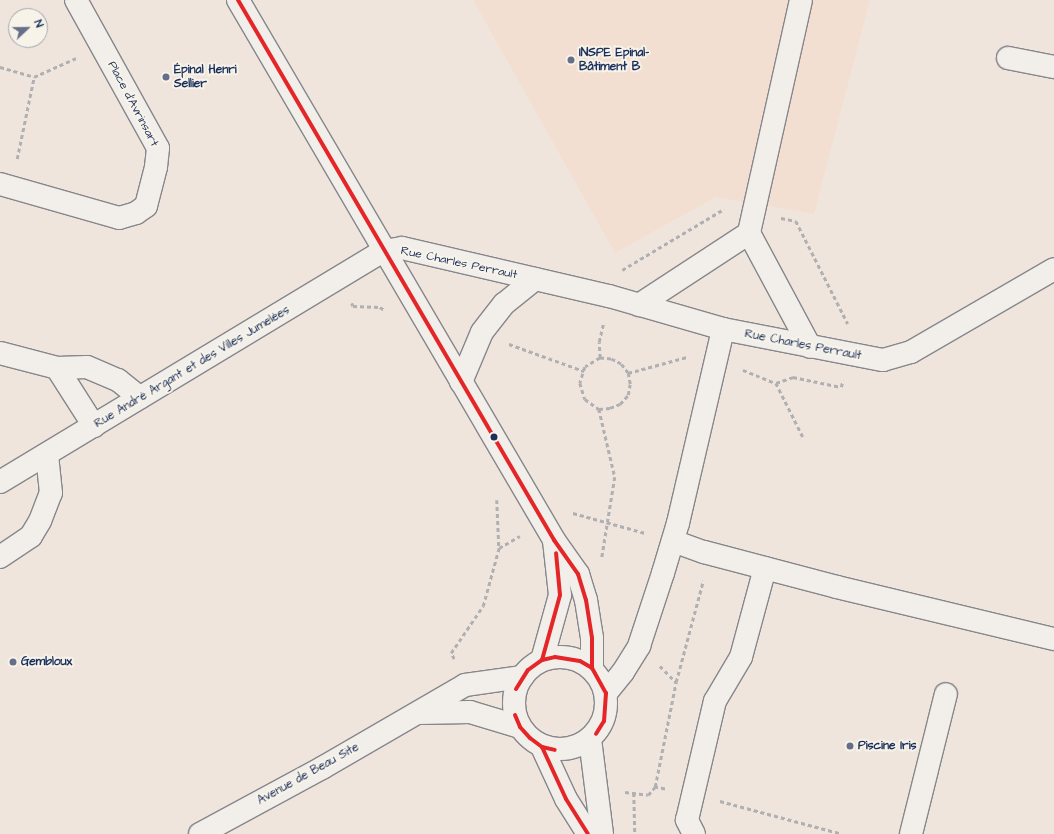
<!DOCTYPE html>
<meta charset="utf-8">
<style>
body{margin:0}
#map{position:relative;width:1054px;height:834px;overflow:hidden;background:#efe5dd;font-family:"Architects Daughter",sans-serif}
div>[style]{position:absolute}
.built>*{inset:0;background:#f3dfd1}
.path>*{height:2.5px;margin-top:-1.25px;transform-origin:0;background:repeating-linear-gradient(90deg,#b0b0b2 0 4px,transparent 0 7px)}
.roads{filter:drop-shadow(1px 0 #86868b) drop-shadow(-1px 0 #86868b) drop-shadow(0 1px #86868b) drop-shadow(0 -1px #86868b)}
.minor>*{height:22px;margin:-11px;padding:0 11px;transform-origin:11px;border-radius:11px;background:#f2efeb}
.minor>.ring{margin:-11px;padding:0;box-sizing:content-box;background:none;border:22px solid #f2efeb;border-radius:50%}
.bus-1>*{height:4px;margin:-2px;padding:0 2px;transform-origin:2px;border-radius:2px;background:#e52629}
.dots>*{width:11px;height:11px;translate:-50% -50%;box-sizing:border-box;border:2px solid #f7f3e8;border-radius:50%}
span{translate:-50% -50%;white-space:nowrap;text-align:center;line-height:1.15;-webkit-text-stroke:4px #f7f3e8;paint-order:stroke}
.poi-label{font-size:12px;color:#1b2f5e;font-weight:700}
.left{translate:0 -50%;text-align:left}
.street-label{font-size:12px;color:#1b2f5e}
.north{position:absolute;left:8px;top:8px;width:40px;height:40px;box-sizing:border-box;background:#f7f3e8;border:1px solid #9fa5b1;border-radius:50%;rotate:68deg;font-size:11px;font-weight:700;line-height:16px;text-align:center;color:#1b2f5e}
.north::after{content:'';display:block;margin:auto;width:14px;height:18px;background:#656f8a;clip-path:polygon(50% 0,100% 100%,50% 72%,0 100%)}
</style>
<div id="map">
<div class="built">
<i style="clip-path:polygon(473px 0,870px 0,814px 214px,716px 197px,615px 253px)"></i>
</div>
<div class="path">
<i style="left:0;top:67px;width:35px;rotate:16deg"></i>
<i style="left:34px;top:77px;width:46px;rotate:-24.3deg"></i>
<i style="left:17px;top:159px;width:84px;rotate:-78.3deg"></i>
<i style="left:781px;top:218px;width:15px;rotate:11deg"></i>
<i style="left:796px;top:221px;width:115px;rotate:63.2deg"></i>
<i style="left:622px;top:270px;width:119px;rotate:-30.9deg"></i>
<i style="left:352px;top:303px;width:3px;rotate:72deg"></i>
<i style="left:353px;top:306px;width:27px;rotate:2deg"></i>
<i style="left:380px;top:307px;width:7px;rotate:34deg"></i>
<i style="left:509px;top:344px;width:80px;rotate:19.8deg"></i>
<i style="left:600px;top:358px;width:16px;rotate:-94deg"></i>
<i style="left:599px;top:342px;width:18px;rotate:-77deg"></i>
<i style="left:743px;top:370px;width:35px;rotate:22deg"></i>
<i style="left:776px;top:383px;width:60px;rotate:63.4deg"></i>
<i style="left:628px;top:373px;width:61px;rotate:-15.2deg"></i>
<i style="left:776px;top:383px;width:18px;rotate:-19deg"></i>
<i style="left:793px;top:377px;width:49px;rotate:11.8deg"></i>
<i style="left:841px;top:387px;width:7px;rotate:-74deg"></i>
<i style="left:599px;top:409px;width:11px;rotate:-5deg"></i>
<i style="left:610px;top:408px;width:11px;rotate:-22deg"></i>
<i style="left:620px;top:404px;width:12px;rotate:-48deg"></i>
<i style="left:628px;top:395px;width:11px;rotate:-80deg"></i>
<i style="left:630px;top:384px;width:11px;rotate:-100deg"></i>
<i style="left:628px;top:373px;width:11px;rotate:-128deg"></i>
<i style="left:621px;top:364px;width:11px;rotate:-153deg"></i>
<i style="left:611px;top:359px;width:11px;rotate:-175deg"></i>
<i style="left:600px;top:358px;width:17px;rotate:149deg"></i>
<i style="left:585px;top:367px;width:17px;rotate:107deg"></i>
<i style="left:580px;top:383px;width:17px;rotate:73deg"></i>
<i style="left:585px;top:399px;width:17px;rotate:36deg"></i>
<i style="left:599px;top:409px;width:70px;rotate:76.8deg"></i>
<i style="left:615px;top:477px;width:81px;rotate:99.2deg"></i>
<i style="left:497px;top:500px;width:48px;rotate:87.6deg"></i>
<i style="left:573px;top:513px;width:75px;rotate:15.5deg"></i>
<i style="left:454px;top:659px;width:7px;rotate:-117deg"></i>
<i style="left:451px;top:653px;width:57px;rotate:-55.8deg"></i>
<i style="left:483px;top:606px;width:60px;rotate:-74.6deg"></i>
<i style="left:499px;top:548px;width:24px;rotate:-30deg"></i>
<i style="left:660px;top:666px;width:23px;rotate:45deg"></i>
<i style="left:676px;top:682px;width:105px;rotate:-75deg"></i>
<i style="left:665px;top:789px;width:10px;rotate:-169deg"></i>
<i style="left:655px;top:787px;width:107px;rotate:-78.7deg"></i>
<i style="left:625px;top:792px;width:23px;rotate:7deg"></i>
<i style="left:648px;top:795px;width:11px;rotate:-49deg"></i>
<i style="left:634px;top:793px;width:41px;rotate:88.6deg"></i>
<i style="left:720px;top:801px;width:126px;rotate:15.1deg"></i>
</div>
<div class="roads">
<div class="minor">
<i style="left:238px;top:0;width:626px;rotate:59.66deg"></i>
<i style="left:554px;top:540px;width:42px;rotate:54.8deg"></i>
<i style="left:578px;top:574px;width:27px;rotate:73deg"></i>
<i style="left:586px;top:600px;width:38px;rotate:81deg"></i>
<i style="left:592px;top:638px;width:30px;rotate:90deg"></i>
<i style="left:801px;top:0;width:239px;rotate:102.6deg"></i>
<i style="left:749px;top:233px;width:129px;rotate:61.8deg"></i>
<i style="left:1008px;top:58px;width:47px;rotate:11.1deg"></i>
<i style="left:0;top:184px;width:124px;rotate:15.9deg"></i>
<i style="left:119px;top:218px;width:18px;rotate:-16deg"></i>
<i style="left:136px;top:213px;width:12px;rotate:-35deg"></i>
<i style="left:146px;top:206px;width:40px;rotate:-75.6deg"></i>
<i style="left:156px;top:167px;width:19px;rotate:-84deg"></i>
<i style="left:158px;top:148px;width:169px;rotate:-119deg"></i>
<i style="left:639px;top:305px;width:131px;rotate:-33.2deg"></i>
<i style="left:0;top:353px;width:59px;rotate:14.7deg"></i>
<i style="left:57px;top:368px;width:30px;rotate:-2deg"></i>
<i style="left:87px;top:367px;width:34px;rotate:23deg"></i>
<i style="left:118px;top:380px;width:28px;rotate:39deg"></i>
<i style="left:57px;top:368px;width:69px;rotate:57.5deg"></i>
<i style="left:461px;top:382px;width:54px;rotate:-67.2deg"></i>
<i style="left:482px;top:332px;width:36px;rotate:-52deg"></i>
<i style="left:504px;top:304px;width:40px;rotate:-39deg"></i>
<i style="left:0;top:482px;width:447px;rotate:-31.1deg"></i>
<i style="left:383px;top:251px;width:19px;rotate:-9deg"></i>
<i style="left:402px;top:248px;width:212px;rotate:13.1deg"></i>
<i style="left:609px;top:296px;width:119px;rotate:16.1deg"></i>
<i style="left:723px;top:329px;width:163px;rotate:11deg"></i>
<i style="left:883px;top:360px;width:29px;rotate:-16deg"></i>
<i style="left:911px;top:352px;width:165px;rotate:-30.1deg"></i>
<i style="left:673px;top:541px;width:33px;rotate:20deg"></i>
<i style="left:704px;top:552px;width:138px;rotate:14.7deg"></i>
<i style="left:837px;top:587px;width:223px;rotate:13.5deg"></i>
<i style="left:0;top:557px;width:37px;rotate:-34deg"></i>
<i style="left:31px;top:536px;width:17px;rotate:-59deg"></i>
<i style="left:40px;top:521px;width:30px;rotate:-69deg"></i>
<i style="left:51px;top:493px;width:39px;rotate:-96deg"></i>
<i class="ring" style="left:514px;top:657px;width:70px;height:70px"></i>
<i style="left:542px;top:660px;width:67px;rotate:-74.5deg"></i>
<i style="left:560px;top:595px;width:54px;rotate:-96.3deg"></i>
<i style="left:606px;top:693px;width:27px;rotate:-51deg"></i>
<i style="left:623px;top:672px;width:31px;rotate:-58deg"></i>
<i style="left:639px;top:646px;width:77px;rotate:-71.8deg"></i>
<i style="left:663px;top:573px;width:52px;rotate:-73.3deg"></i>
<i style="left:678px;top:523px;width:199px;rotate:-76.9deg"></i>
<i style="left:418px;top:713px;width:52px;rotate:-1.1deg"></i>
<i style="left:470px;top:712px;width:52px;rotate:16.7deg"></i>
<i style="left:590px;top:739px;width:96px;rotate:82.8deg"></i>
<i style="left:542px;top:747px;width:57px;rotate:65.2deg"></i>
<i style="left:566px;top:799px;width:41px;rotate:57.8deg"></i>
<i style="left:200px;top:834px;width:139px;rotate:-28.4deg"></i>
<i style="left:322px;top:768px;width:165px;rotate:-30.1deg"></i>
<i style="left:465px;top:685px;width:58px;rotate:-8deg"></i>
<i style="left:694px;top:834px;width:16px;rotate:-117deg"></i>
<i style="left:687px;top:820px;width:122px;rotate:-76.8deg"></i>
<i style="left:715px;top:701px;width:51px;rotate:-59.4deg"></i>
<i style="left:741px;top:657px;width:92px;rotate:-74.9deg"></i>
<i style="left:911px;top:834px;width:144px;rotate:-76deg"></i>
</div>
</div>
<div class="bus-1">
<i style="left:238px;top:0;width:626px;rotate:59.66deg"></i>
<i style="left:554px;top:540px;width:42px;rotate:54.8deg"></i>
<i style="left:578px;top:574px;width:27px;rotate:73deg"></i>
<i style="left:586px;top:600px;width:38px;rotate:81deg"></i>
<i style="left:592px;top:638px;width:30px;rotate:90deg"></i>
<i style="left:542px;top:660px;width:67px;rotate:-74.5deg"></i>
<i style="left:560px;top:595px;width:42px;rotate:-95.4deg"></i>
<i style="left:580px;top:661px;width:14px;rotate:30deg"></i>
<i style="left:592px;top:668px;width:29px;rotate:61deg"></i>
<i style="left:606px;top:693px;width:28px;rotate:94deg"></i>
<i style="left:604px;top:721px;width:15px;rotate:122deg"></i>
<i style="left:516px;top:689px;width:22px;rotate:-58deg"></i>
<i style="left:528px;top:670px;width:17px;rotate:-36deg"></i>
<i style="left:542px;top:660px;width:13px;rotate:-13deg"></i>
<i style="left:555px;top:657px;width:25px;rotate:9deg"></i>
<i style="left:515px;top:715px;width:13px;rotate:67deg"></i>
<i style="left:520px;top:727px;width:15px;rotate:48deg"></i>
<i style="left:530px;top:738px;width:15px;rotate:37deg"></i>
<i style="left:542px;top:747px;width:13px;rotate:13deg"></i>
<i style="left:542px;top:747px;width:57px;rotate:65.2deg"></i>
<i style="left:566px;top:799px;width:41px;rotate:57.8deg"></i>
</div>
<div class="dots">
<i style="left:571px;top:60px;background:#656f8a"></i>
<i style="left:166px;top:77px;background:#656f8a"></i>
<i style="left:494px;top:437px;background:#1b2f5e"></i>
<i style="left:13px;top:662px;background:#656f8a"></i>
<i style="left:850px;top:746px;background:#656f8a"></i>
</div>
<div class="poi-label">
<span class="left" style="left:579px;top:60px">INSPE Epinal-<br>Bâtiment B</span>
<span class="left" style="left:174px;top:77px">Épinal Henri<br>Sellier</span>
<span class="left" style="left:21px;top:662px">Gembloux</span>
<span class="left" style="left:858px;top:746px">Piscine Iris</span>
</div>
<div class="street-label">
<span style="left:133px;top:104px;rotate:62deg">Place d'Avrinsart</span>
<span style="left:459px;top:263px;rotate:12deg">Rue Charles Perrault</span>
<span style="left:803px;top:345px;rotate:11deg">Rue Charles Perrault</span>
<span style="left:192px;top:367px;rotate:-31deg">Rue André Argant et des Villes Jumelées</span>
<span style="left:308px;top:774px;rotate:-29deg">Avenue de Beau Site</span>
</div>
<div class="north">N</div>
</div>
